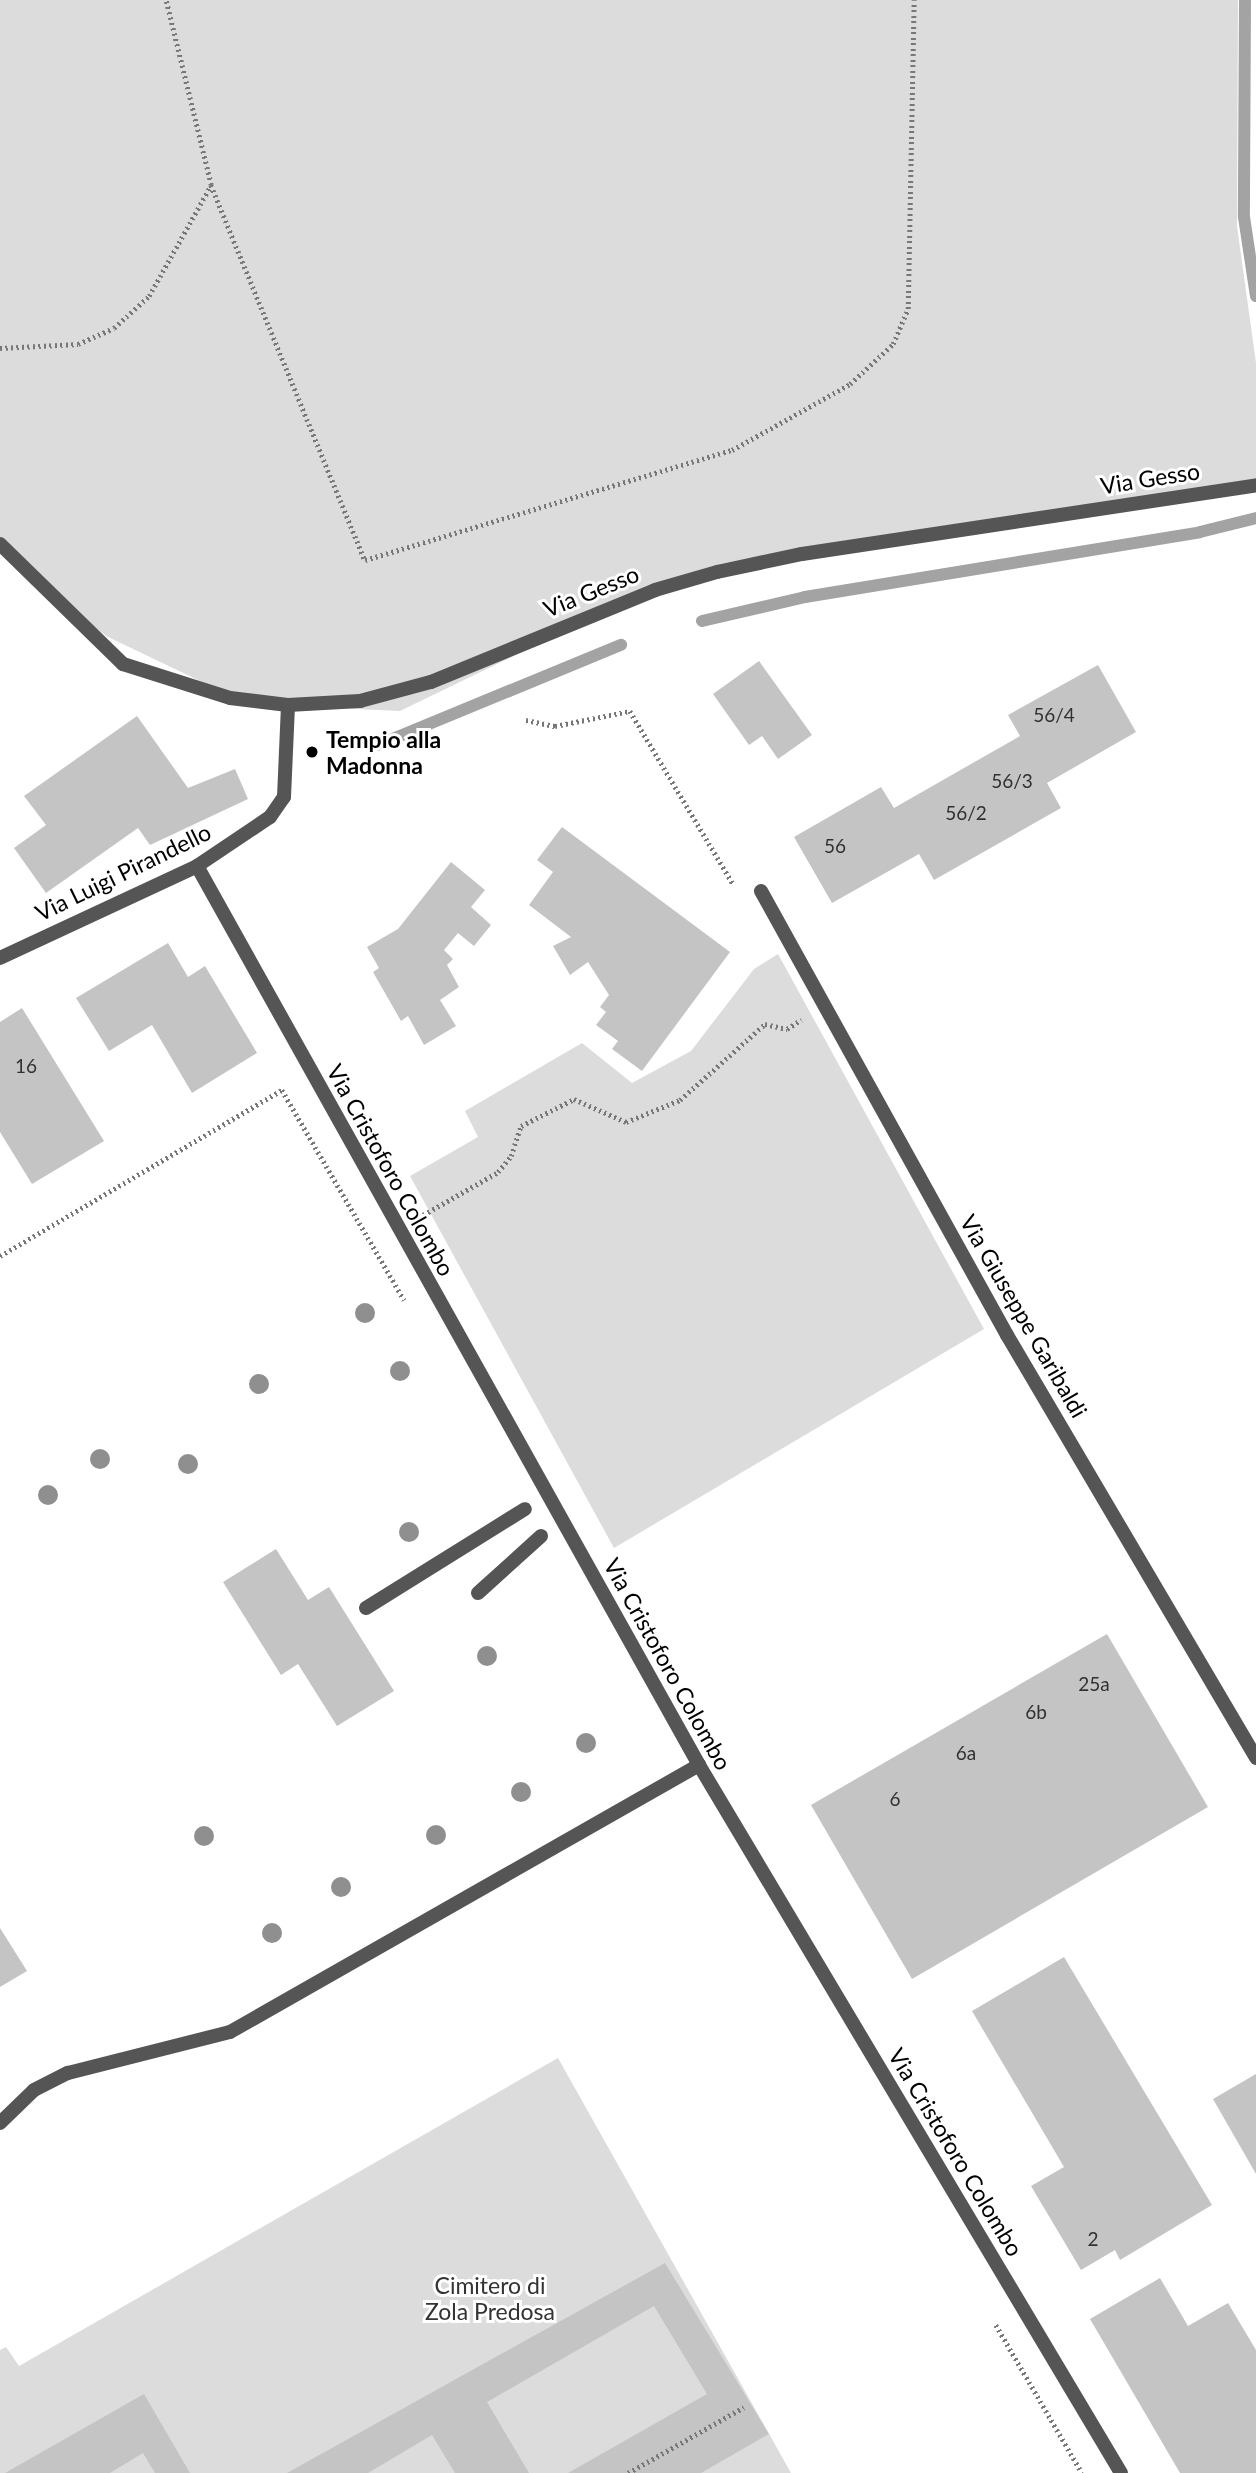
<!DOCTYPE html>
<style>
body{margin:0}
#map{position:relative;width:1256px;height:2473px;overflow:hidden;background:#fff;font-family:Lato,sans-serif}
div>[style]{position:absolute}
.green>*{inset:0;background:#dcdcdc}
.stream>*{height:12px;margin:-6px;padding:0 6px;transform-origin:6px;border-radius:6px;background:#a3a3a3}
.building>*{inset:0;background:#c4c4c4}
.path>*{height:4.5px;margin-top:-2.25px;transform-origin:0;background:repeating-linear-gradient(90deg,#777 0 2px,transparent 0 5.5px)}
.service>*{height:14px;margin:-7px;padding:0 7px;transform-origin:7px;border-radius:7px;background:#555}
.minor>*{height:14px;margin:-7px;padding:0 7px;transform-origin:7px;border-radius:7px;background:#555}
.trees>*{width:20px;height:20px;margin:-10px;border-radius:50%;background:#8f8f8f}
.dots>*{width:19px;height:19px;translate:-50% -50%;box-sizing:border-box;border:4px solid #fff;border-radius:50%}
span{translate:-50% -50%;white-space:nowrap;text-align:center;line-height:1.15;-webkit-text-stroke:6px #fff;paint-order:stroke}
.number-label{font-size:19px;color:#313131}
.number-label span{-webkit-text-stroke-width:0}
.street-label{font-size:23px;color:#000}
.poi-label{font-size:23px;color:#000;font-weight:700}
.left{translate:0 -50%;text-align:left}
.park-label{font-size:23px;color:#333}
</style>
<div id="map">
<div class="green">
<i style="clip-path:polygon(0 0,1238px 0,1237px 226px,1256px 363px,1256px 486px,776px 559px,631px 599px,400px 711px,248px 704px,106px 636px,0 550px)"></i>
<i style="clip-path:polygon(778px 954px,984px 1329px,614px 1548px,410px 1176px,478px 1137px,465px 1111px,582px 1043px,632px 1083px,691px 1051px,754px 969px)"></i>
<i style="clip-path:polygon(558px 2058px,791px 2473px,0 2473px,0 2350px,6px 2347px,19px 2366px)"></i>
</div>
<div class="stream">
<i style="left:1245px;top:0;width:217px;rotate:90.3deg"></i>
<i style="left:1244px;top:217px;width:80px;rotate:81.4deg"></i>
<i style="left:702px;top:621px;width:106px;rotate:-13.1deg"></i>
<i style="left:805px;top:597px;width:400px;rotate:-9.3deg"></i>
<i style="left:1200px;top:532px;width:58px;rotate:-14deg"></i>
<i style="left:378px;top:745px;width:263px;rotate:-22.4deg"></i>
</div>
<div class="building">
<i style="clip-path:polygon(759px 661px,812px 735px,778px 759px,762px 736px,749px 745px,713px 694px)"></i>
<i style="clip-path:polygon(1098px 665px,1136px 732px,1047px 783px,1061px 808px,934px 880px,919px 854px,832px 903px,794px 837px,881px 787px,894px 808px,1020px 736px,1008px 715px)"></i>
<i style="clip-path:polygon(137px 716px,188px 788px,235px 769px,248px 799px,150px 845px,138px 828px,46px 893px,14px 848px,46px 825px,24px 796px)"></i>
<i style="clip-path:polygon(562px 827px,730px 952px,642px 1071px,612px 1049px,618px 1041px,596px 1025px,606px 1012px,600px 1007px,609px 995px,588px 962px,570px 975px,553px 946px,571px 937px,529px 905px,553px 872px,537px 860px)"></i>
<i style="clip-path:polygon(451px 862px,485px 890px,471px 907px,491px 925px,474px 946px,458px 933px,444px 950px,453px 959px,447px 965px,459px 987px,440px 1000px,456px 1026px,424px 1045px,408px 1016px,401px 1021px,373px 972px,379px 968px,367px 947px,398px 929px)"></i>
<i style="clip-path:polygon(168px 943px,188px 977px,205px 966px,257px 1053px,192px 1093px,152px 1025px,109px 1051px,76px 998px)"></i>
<i style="clip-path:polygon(22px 1008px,104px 1141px,32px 1184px,0 1132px,0 1022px)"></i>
<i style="clip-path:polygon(276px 1549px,308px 1600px,329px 1587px,394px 1691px,337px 1726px,298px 1664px,281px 1675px,223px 1582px)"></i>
<i style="clip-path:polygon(1107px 1634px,1208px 1807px,912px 1979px,811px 1805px)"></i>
<i style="clip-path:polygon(0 1928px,27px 1971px,0 1987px)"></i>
<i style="clip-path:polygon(1064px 1957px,1212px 2205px,1120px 2260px,1115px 2250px,1081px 2270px,1031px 2186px,1064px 2167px,972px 2011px)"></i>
<i style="clip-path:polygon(1256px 2074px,1256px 2174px,1213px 2099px)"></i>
<i style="clip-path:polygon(665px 2263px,769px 2434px,701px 2473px,568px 2473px,707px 2394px,654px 2306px,487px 2402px,529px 2473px,455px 2473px,432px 2435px,368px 2473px,287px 2473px)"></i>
<i style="clip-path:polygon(1160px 2278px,1188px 2326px,1228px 2303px,1256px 2350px,1256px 2473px,1180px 2473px,1090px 2319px)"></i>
<i style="clip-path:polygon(144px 2394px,190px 2473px,155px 2473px,143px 2453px,110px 2473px,5px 2473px)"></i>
</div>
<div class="path">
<i style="left:211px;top:185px;width:405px;rotate:67.7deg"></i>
<i style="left:365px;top:560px;width:383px;rotate:-16.7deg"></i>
<i style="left:732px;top:450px;width:135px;rotate:-29.2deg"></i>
<i style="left:850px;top:384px;width:59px;rotate:-42.9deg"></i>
<i style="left:893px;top:344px;width:38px;rotate:-67deg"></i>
<i style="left:908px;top:309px;width:309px;rotate:-88.9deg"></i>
<i style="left:0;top:348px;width:78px;rotate:-2.9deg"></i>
<i style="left:78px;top:344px;width:39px;rotate:-24deg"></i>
<i style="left:114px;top:328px;width:47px;rotate:-42.4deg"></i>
<i style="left:149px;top:296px;width:127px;rotate:-60.8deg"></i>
<i style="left:211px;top:185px;width:190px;rotate:-103.7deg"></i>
<i style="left:526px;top:720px;width:30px;rotate:12deg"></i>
<i style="left:555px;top:726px;width:76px;rotate:-11.3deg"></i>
<i style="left:630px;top:711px;width:201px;rotate:59.2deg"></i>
<i style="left:423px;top:1215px;width:86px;rotate:-29.8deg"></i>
<i style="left:498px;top:1172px;width:21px;rotate:-51deg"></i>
<i style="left:511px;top:1156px;width:32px;rotate:-72deg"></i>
<i style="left:521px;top:1126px;width:59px;rotate:-27deg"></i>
<i style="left:574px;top:1099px;width:57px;rotate:23.9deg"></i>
<i style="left:626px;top:1122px;width:58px;rotate:-22.2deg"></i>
<i style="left:680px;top:1100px;width:114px;rotate:-41.8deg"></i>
<i style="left:765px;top:1024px;width:23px;rotate:13deg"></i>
<i style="left:787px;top:1029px;width:17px;rotate:-33deg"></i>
<i style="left:0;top:1256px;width:327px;rotate:-30.5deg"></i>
<i style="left:282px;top:1090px;width:243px;rotate:59.8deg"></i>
<i style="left:996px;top:2325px;width:171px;rotate:59.8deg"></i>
<i style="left:628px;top:2473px;width:133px;rotate:-29.6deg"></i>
</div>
<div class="service">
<i style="left:478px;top:1593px;width:85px;rotate:-42.1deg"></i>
<i style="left:366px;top:1608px;width:187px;rotate:-31.9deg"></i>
</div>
<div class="minor">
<i style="left:0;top:544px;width:172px;rotate:44.3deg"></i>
<i style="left:123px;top:664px;width:112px;rotate:17.6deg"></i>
<i style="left:230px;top:698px;width:58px;rotate:6.9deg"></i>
<i style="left:288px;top:705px;width:72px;rotate:-3.2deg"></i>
<i style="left:360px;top:701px;width:73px;rotate:-15deg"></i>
<i style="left:431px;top:682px;width:242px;rotate:-22.3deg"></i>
<i style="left:655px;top:590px;width:65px;rotate:-16.2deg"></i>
<i style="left:717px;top:572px;width:87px;rotate:-12deg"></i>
<i style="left:802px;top:554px;width:459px;rotate:-8.6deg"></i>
<i style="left:197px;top:866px;width:1030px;rotate:60.82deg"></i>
<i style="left:699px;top:1765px;width:824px;rotate:59.2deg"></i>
<i style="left:761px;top:891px;width:508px;rotate:61.01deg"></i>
<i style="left:1007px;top:1335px;width:491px;rotate:59.5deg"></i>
<i style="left:0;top:958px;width:217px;rotate:-25deg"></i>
<i style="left:197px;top:866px;width:88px;rotate:-33.9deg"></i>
<i style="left:270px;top:817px;width:24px;rotate:-55deg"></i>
<i style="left:284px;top:797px;width:92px;rotate:-87.5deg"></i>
<i style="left:0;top:2123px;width:47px;rotate:-44.1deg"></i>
<i style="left:34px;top:2090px;width:38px;rotate:-27deg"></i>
<i style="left:68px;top:2073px;width:167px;rotate:-14.2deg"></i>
<i style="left:230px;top:2032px;width:540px;rotate:-29.65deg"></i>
</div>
<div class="trees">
<i style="left:365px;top:1313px"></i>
<i style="left:400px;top:1371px"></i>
<i style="left:259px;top:1384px"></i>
<i style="left:100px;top:1459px"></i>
<i style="left:188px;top:1464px"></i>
<i style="left:48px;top:1495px"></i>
<i style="left:409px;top:1532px"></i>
<i style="left:487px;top:1656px"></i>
<i style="left:586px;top:1743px"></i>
<i style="left:521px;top:1792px"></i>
<i style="left:436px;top:1835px"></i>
<i style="left:204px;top:1836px"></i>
<i style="left:341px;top:1887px"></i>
<i style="left:272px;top:1933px"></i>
</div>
<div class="dots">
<i style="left:312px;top:752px;background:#000"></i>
</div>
<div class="number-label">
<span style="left:1054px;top:715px">56/4</span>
<span style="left:1012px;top:781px">56/3</span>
<span style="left:966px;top:813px">56/2</span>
<span style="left:835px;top:846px">56</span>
<span style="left:26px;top:1066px">16</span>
<span style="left:1094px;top:1684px">25a</span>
<span style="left:1036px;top:1712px">6b</span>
<span style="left:966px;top:1753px">6a</span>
<span style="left:895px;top:1799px">6</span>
<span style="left:1093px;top:2239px">2</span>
</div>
<div class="street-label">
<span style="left:1150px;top:478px;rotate:-9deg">Via Gesso</span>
<span style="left:591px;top:591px;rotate:-22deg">Via Gesso</span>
<span style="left:123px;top:872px;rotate:-26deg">Via Luigi Pirandello</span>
<span style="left:391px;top:1170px;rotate:61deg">Via Cristoforo Colombo</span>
<span style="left:1024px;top:1316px;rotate:60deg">Via Giuseppe Garibaldi</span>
<span style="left:668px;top:1664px;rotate:61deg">Via Cristoforo Colombo</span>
<span style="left:956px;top:2152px;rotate:59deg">Via Cristoforo Colombo</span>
</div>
<div class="poi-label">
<span class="left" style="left:326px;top:752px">Tempio alla<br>Madonna</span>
</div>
<div class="park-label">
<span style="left:490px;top:2298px">Cimitero di<br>Zola Predosa</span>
</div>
</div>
